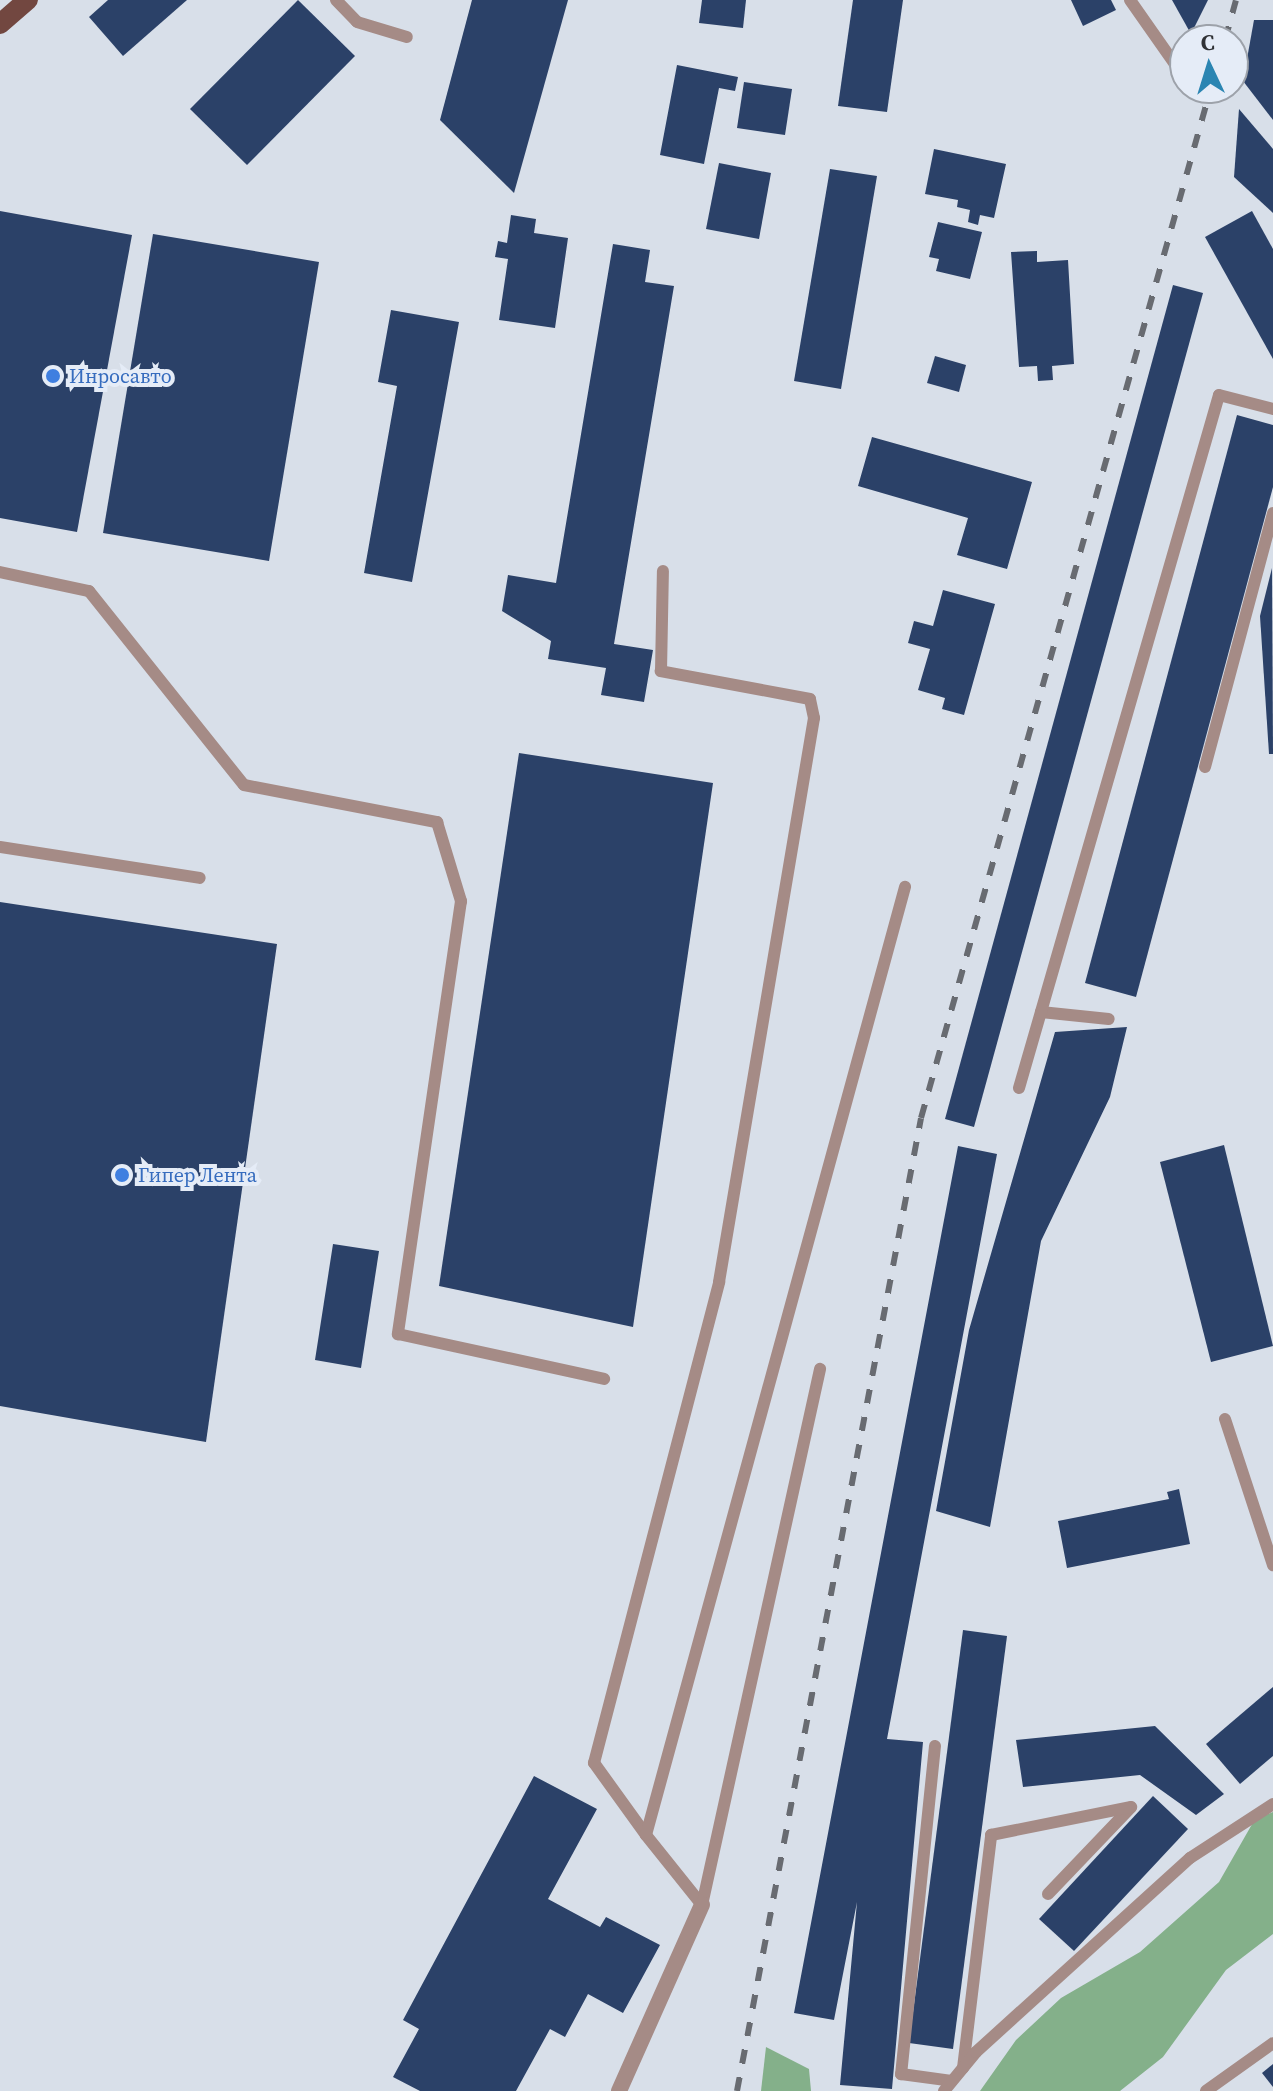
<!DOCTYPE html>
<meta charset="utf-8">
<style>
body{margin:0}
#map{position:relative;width:1273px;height:2091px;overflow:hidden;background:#d8dfe9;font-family:"Source Serif 4",serif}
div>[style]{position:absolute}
.forest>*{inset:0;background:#84b08a}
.building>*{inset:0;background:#2b4168}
.lane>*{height:12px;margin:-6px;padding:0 6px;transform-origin:6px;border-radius:6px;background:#a58b86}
.street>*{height:16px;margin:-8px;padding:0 8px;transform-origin:8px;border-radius:8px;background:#a58b86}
.primary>*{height:20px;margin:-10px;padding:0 10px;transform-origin:10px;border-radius:10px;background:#724740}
.rail>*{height:6px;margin-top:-3px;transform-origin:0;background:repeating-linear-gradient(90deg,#686b71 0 14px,transparent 0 28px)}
.dots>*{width:22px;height:22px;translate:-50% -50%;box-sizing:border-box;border:4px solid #e5ecf7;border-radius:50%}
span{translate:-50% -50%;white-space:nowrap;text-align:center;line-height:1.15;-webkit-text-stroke:8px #e5ecf7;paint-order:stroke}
.shop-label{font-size:20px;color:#366cbe}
.left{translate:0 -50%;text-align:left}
.north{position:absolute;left:1169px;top:24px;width:80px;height:80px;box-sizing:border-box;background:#e5ecf7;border:2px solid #9da2aa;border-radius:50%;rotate:356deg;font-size:22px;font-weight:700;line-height:32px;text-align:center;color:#303236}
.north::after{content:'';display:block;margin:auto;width:28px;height:36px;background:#2b85b2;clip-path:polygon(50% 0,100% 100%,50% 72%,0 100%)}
</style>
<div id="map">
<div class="forest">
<i style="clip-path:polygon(1273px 1812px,1273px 1934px,1226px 1970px,1163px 2057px,1120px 2091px,980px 2091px,1016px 2040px,1061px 1998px,1140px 1952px,1219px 1882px,1255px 1819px)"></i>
<i style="clip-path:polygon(766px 2047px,809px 2069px,811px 2091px,761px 2091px)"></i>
</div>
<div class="building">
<i style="clip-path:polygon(108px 0,187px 0,123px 56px,89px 17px)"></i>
<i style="clip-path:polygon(298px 0,355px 56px,247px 165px,190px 109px)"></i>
<i style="clip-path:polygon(472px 0,568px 0,514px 193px,440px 120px)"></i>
<i style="clip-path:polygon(702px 0,746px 0,743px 28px,699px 23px)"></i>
<i style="clip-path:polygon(853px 0,903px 0,887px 112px,838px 106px)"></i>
<i style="clip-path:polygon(1071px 0,1111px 0,1116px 10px,1083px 26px)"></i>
<i style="clip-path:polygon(1172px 0,1208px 0,1191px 34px)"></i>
<i style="clip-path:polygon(1254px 20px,1273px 20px,1273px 120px,1243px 81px)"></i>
<i style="clip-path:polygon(677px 65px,738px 77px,735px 91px,719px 88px,704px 164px,660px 155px)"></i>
<i style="clip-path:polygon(744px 82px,792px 89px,785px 135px,737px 128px)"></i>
<i style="clip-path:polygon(1239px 109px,1273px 149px,1273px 213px,1234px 177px)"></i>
<i style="clip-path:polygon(934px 149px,1006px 164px,994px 218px,980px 215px,978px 225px,968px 222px,970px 210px,957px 207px,958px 200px,925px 194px)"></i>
<i style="clip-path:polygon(719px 163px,771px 173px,759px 239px,706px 229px)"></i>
<i style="clip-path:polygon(830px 169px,877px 176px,841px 389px,794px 381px)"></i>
<i style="clip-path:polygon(0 211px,132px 235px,77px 532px,0 518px)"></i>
<i style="clip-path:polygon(1252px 211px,1273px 249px,1273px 359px,1205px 237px)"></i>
<i style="clip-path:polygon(511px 215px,536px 219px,534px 233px,568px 238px,555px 328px,499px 320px,508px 259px,495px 257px,498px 241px,507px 243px)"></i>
<i style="clip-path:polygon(938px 222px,982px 232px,970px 279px,936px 271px,939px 259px,929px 257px)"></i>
<i style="clip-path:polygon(153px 234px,319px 262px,269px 561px,103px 533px)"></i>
<i style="clip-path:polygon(613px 244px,650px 250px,645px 282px,674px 286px,614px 644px,653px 650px,644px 702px,601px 695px,606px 668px,548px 659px,551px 641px,502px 611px,508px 575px,556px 583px)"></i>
<i style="clip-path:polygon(1037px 251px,1037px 262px,1068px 260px,1074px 364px,1052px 366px,1053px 380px,1038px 381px,1037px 366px,1019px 367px,1011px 252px)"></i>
<i style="clip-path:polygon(1173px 285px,1203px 293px,974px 1127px,945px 1119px)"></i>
<i style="clip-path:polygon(391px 310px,459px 322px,412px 582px,364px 573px,397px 386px,378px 382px)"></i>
<i style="clip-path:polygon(935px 356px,966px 365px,959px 392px,927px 383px)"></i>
<i style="clip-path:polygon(1237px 415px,1273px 425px,1273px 487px,1136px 997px,1085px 983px)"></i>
<i style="clip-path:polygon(872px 437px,1032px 482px,1007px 569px,957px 555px,968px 518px,858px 486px)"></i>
<i style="clip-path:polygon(1272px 568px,1273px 754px,1269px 754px,1260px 616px)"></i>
<i style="clip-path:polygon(943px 590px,995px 604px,964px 715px,942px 709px,945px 698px,918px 690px,930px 649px,908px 643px,914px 621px,933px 626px)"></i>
<i style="clip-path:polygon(519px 753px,713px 783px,633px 1327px,439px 1286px)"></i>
<i style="clip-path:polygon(0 902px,277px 944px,206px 1442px,0 1406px)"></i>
<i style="clip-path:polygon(1127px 1027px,1110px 1097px,1041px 1241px,990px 1527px,936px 1511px,969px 1330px,1055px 1032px)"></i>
<i style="clip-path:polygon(1224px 1145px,1273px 1346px,1211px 1362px,1160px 1162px)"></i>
<i style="clip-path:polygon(958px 1146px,997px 1154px,887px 1739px,923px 1742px,892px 2089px,840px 2085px,857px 1902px,834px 2020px,794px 2013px)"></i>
<i style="clip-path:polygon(333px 1244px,379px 1251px,361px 1368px,315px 1360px)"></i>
<i style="clip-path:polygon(1179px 1489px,1190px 1544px,1067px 1568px,1058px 1521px,1169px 1499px,1167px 1492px)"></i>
<i style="clip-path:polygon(963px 1630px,1007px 1636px,953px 2049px,909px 2043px)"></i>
<i style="clip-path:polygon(1273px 1687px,1273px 1756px,1240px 1784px,1206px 1744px)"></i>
<i style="clip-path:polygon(1155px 1726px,1224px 1794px,1196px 1815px,1140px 1775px,1023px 1787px,1016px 1740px)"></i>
<i style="clip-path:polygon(534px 1776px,597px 1809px,548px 1899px,600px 1927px,606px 1917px,660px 1945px,623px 2013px,588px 1994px,565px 2037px,550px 2029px,516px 2091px,420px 2091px,393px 2077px,419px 2029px,403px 2020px)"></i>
<i style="clip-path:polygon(1153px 1796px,1188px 1829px,1074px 1951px,1039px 1919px)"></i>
<i style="clip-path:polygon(1273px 2064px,1273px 2087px,1262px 2073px)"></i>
</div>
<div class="lane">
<i style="left:336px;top:0;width:30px;rotate:46deg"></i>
<i style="left:357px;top:22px;width:52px;rotate:16.7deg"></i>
<i style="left:1130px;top:0;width:82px;rotate:55deg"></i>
<i style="left:0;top:572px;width:91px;rotate:12.1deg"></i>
<i style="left:89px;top:591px;width:248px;rotate:51.4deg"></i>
<i style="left:244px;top:785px;width:197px;rotate:10.9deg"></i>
<i style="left:437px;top:822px;width:83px;rotate:73.1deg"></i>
<i style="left:461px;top:901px;width:438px;rotate:98.3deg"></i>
<i style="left:398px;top:1334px;width:211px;rotate:12.3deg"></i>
<i style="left:1205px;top:767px;width:263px;rotate:-75deg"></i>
<i style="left:0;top:847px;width:202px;rotate:8.8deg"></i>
<i style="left:1041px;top:1012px;width:68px;rotate:5.9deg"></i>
<i style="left:1019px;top:1088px;width:721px;rotate:-73.9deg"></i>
<i style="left:1219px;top:395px;width:56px;rotate:14.5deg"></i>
<i style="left:1225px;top:1419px;width:154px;rotate:71.8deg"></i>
<i style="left:935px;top:1746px;width:330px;rotate:95.9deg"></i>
<i style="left:901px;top:2074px;width:51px;rotate:7.8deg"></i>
<i style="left:646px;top:1835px;width:89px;rotate:-125.8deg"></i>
<i style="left:594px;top:1763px;width:497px;rotate:-75.4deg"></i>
<i style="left:719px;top:1282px;width:572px;rotate:-80.44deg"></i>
<i style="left:814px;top:718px;width:19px;rotate:-102deg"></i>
<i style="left:810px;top:699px;width:152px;rotate:-169.4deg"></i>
<i style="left:661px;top:671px;width:100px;rotate:-88.9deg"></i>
<i style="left:1048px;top:1894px;width:120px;rotate:-46.3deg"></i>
<i style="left:702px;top:1905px;width:90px;rotate:-128.7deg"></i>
<i style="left:646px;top:1835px;width:983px;rotate:-74.72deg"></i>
<i style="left:702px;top:1905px;width:549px;rotate:-77.58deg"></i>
<i style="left:963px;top:2068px;width:235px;rotate:-83.1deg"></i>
<i style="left:991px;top:1835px;width:143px;rotate:-11.3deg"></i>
<i style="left:944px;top:2091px;width:50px;rotate:-50.6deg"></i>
<i style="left:976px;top:2052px;width:289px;rotate:-42.2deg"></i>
<i style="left:1190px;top:1858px;width:99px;rotate:-33deg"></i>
<i style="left:1206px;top:2091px;width:82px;rotate:-35.6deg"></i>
</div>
<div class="street">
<i style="left:619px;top:2091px;width:204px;rotate:-66deg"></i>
</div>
<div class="primary">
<i style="left:0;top:24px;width:37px;rotate:-41deg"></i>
</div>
<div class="rail">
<i style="left:1225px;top:40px;width:41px;rotate:-74.6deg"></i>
<i style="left:737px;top:2091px;width:990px;rotate:-79.29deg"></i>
<i style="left:921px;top:1118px;width:1070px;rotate:-74.28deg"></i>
</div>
<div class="dots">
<i style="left:53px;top:376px;background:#3f7fe0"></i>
<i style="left:122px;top:1175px;background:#3f7fe0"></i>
</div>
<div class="shop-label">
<span class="left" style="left:69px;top:376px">Инросавто</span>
<span class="left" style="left:138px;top:1175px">Гипер Лента</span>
</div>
<div class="north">С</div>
</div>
